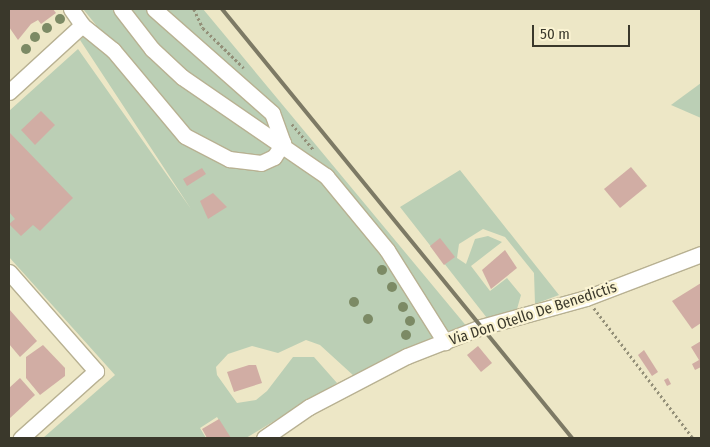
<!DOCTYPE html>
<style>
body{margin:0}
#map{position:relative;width:710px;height:447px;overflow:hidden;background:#ede7c6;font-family:"Fira Sans Condensed",sans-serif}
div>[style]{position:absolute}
.green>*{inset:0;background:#bbcfb5}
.building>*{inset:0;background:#d1ada4}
.path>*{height:2.5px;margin-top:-1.25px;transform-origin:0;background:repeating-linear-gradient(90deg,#938f78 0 2.5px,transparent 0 5px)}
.roads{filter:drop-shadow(1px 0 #b8b192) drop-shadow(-1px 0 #b8b192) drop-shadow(0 1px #b8b192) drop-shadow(0 -1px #b8b192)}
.minor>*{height:15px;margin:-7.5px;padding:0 7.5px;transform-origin:7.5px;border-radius:7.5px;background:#fff}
.rail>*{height:4px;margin:-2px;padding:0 2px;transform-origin:2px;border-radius:2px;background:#7d7a65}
.trees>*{width:10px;height:10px;margin:-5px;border-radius:50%;background:#7c8a65}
span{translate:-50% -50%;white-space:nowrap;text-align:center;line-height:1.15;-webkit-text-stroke:4.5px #fbf4d3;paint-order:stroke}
.street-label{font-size:15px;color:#3a382b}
.frame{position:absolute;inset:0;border:10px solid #3a382b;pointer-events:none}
.scale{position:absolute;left:532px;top:25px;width:98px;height:22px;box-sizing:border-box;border:2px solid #3a382b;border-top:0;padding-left:6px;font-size:15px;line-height:18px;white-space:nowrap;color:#3a382b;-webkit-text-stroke:4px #fbf4d3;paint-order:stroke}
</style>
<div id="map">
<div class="green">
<i style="clip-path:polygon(83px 9px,203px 9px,468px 328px,354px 376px,320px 345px,306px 340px,278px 353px,252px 346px,228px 354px,216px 367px,217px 375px,237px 403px,256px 400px,267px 391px,293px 357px,314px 357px,337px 383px,246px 438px,230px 438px,217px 417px,200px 428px,206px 438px,43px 438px,115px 375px,9px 257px,9px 111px,78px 49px,191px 209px,80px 40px,96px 25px)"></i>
<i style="clip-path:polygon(701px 83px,701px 118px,671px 105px)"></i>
<i style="clip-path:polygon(460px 170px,559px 295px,535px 304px,534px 273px,505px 237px,483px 229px,459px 244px,457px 258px,466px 264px,475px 239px,488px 236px,502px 242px,471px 266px,490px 291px,507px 278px,521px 295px,517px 309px,487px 318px,400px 207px)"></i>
</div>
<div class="building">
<i style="clip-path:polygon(10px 9px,53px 9px,56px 13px,41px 24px,38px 20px,31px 24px,18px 40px,9px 27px)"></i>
<i style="clip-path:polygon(41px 111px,55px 125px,35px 145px,21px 130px)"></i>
<i style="clip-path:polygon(9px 132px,73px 198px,40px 231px,33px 225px,21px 236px,9px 224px,15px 219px,9px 212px)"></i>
<i style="clip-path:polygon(631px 167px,647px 186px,620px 208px,604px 189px)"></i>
<i style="clip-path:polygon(202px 168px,206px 174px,187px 186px,183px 179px)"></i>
<i style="clip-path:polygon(213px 193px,227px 207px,208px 219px,200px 201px)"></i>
<i style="clip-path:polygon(440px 238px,455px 257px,444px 265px,430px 246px)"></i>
<i style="clip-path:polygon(505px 250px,517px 268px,491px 289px,482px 270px)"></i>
<i style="clip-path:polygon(701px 283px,701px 323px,692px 329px,672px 301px)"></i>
<i style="clip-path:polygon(9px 309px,37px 341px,20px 357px,9px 344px)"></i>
<i style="clip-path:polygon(701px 341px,701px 367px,695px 370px,692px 364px,699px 360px,691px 347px)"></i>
<i style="clip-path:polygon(43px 345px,65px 368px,65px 376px,40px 395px,26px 378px,26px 357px)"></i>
<i style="clip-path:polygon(478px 346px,492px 363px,481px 372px,467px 355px)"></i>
<i style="clip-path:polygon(644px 350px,658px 372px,652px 376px,638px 355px)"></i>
<i style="clip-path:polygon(249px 365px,256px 365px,262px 383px,234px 392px,227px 372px)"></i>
<i style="clip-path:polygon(20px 378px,35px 395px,9px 419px,9px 388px)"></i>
<i style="clip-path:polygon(668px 378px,671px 384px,667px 386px,664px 380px)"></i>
<i style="clip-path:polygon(219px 419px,231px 438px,207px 438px,202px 429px)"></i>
</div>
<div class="path">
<i style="left:194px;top:9px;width:21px;rotate:65deg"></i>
<i style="left:203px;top:28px;width:57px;rotate:44.3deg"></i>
<i style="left:292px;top:124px;width:34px;rotate:50deg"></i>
<i style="left:594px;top:308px;width:163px;rotate:52.7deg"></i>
</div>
<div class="roads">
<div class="minor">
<i style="left:71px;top:9px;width:19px;rotate:55deg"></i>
<i style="left:82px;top:25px;width:40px;rotate:39deg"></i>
<i style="left:113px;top:50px;width:112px;rotate:50.1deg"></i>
<i style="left:185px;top:136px;width:50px;rotate:27.6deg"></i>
<i style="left:229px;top:159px;width:32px;rotate:7deg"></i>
<i style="left:261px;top:163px;width:14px;rotate:-25deg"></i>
<i style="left:274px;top:157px;width:17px;rotate:-57deg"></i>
<i style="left:283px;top:143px;width:32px;rotate:-110deg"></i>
<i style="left:272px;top:113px;width:157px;rotate:-138.6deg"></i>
<i style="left:121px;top:9px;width:51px;rotate:52.2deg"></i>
<i style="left:152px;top:49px;width:41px;rotate:43deg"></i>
<i style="left:182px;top:77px;width:175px;rotate:34.5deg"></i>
<i style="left:326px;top:176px;width:96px;rotate:50.5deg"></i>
<i style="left:387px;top:250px;width:109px;rotate:57.8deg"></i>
<i style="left:9px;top:92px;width:99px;rotate:-42.5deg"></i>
<i style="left:9px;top:272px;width:132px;rotate:48.7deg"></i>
<i style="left:96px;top:371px;width:101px;rotate:138.2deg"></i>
<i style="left:264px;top:438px;width:55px;rotate:-34.6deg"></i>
<i style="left:309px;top:407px;width:110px;rotate:-27.5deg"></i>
<i style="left:407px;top:356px;width:79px;rotate:-21.4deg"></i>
<i style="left:481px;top:327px;width:109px;rotate:-15.4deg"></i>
<i style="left:586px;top:298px;width:123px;rotate:-20.9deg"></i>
</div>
</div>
<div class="rail">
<i style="left:222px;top:9px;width:554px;rotate:50.79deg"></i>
</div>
<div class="trees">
<i style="left:60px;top:19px"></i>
<i style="left:47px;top:28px"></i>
<i style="left:35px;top:37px"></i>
<i style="left:26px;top:49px"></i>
<i style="left:382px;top:270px"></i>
<i style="left:392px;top:287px"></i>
<i style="left:354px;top:302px"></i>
<i style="left:403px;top:307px"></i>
<i style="left:368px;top:319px"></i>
<i style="left:410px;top:321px"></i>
<i style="left:406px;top:335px"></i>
</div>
<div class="street-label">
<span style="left:533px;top:314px;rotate:-18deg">Via Don Otello De Benedictis</span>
</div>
<div class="frame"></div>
<div class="scale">50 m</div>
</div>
